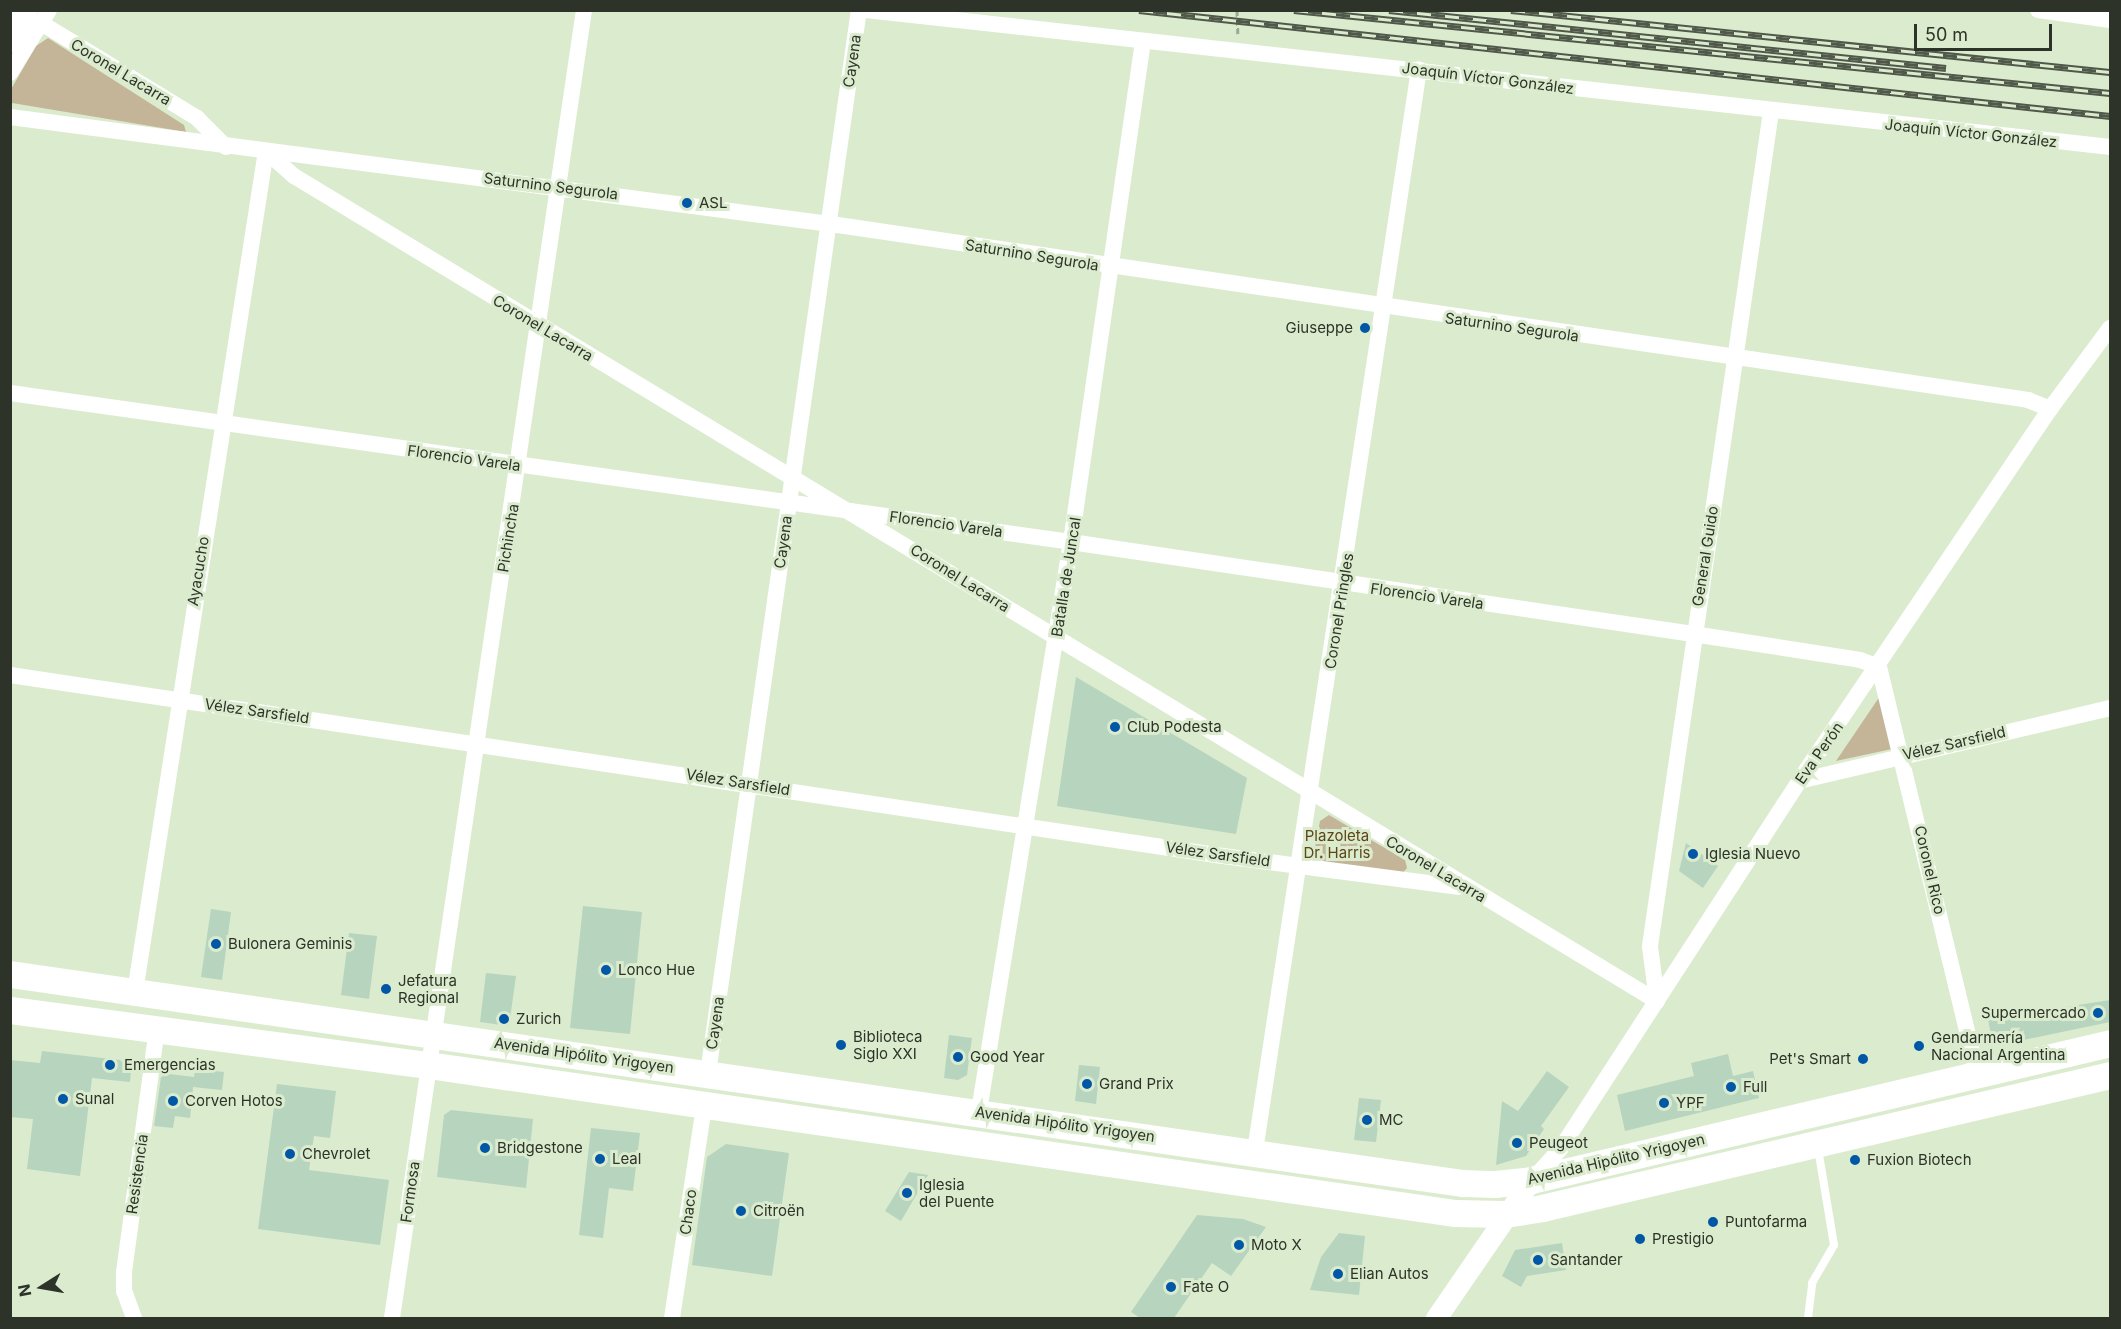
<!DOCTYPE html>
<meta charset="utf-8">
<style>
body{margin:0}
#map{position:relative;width:2121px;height:1329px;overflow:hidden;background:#dbebce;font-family:Inter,sans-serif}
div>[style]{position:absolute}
.green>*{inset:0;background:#c5b598}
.building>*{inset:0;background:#b7d4bf}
.path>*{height:3px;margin-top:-1.5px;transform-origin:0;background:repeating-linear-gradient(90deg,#9ca892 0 6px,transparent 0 9px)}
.service>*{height:8px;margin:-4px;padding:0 4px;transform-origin:4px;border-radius:4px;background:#fff}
.minor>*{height:16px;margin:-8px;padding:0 8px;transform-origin:8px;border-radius:8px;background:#fff}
.tertiary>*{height:21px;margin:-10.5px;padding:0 10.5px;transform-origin:10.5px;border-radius:10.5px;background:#fff}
.secondary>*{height:24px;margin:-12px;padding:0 12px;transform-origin:12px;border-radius:12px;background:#fff}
.primary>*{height:27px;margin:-13.5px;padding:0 13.5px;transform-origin:13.5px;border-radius:13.5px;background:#fff}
.rail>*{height:7px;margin-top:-3.5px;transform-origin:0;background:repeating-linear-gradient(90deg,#dbebce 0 14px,#50584a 0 28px);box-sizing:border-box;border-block:2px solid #50584a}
.dots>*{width:16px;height:16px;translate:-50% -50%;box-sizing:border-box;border:3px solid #dbebce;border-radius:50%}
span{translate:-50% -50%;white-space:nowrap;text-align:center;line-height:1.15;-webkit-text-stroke:6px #dbebce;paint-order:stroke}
.street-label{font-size:15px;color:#2d3328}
.poi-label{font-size:15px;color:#2d3328}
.left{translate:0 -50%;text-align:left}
.right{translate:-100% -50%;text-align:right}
.park-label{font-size:15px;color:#5e4617}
.frame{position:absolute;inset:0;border:12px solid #2d3328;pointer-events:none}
.north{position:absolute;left:12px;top:1257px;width:60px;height:60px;-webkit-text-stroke:4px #dbebce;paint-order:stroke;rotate:259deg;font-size:16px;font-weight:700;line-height:24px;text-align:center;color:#2d3328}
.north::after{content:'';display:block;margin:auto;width:21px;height:27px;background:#2d3328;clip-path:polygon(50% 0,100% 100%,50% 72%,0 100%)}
.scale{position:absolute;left:1914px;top:24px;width:138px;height:27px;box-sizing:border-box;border:3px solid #2d3328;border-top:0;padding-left:8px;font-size:18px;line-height:21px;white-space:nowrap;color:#2d3328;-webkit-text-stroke:4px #dbebce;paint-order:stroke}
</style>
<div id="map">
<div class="green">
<i style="clip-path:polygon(48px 38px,184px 125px,186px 132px,12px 103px,10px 91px,36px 46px)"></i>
<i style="clip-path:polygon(1880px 696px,1892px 749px,1836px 761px)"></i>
<i style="clip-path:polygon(1329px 815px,1405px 860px,1407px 868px,1401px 875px,1320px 863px,1314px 853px,1320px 821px)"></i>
</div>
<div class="building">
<i style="clip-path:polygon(1076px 677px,1247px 778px,1236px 834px,1057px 806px)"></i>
<i style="clip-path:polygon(1686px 843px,1718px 866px,1703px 888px,1679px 871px)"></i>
<i style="clip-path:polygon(583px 906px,642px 912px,630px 1034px,570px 1028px)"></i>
<i style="clip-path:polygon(211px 909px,231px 912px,222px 980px,201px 977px)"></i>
<i style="clip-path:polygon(349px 933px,377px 936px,369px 999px,341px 995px)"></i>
<i style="clip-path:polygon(486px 973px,516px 976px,509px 1026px,480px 1022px)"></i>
<i style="clip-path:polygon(2110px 1000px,2110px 1022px,2009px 1043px,1991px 1035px,1988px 1019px)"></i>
<i style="clip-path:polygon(949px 1035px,972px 1038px,967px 1075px,958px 1080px,944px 1078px)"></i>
<i style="clip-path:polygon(42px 1051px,120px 1060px,131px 1071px,130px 1082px,92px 1078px,80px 1176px,27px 1169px,33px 1119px,10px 1117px,10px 1060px,40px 1063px)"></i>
<i style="clip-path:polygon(1728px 1054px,1733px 1076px,1753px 1071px,1759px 1098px,1625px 1131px,1617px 1095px,1694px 1076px,1691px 1063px)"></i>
<i style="clip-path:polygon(1079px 1065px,1100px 1067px,1096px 1104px,1075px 1101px)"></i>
<i style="clip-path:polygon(195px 1069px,224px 1072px,222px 1090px,193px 1087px,190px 1118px,175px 1116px,173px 1128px,154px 1126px,161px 1077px,169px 1074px,194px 1077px)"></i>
<i style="clip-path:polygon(1547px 1071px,1569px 1087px,1541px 1126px,1544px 1129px,1526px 1156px,1496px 1165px,1502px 1101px,1518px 1111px)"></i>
<i style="clip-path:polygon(277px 1084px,336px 1091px,330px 1138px,314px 1136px,309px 1170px,389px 1180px,380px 1245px,258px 1229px)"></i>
<i style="clip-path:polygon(1359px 1098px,1381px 1100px,1376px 1142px,1354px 1140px)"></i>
<i style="clip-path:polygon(451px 1110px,533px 1119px,526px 1188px,437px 1177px,444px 1115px)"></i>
<i style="clip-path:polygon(591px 1128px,640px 1133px,633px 1191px,609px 1188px,603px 1238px,579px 1235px)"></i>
<i style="clip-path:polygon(726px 1144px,789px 1153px,772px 1276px,692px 1265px,707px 1157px)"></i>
<i style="clip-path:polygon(909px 1172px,928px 1175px,901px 1221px,885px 1211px)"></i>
<i style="clip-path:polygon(1197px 1215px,1243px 1219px,1266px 1227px,1231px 1276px,1212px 1263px,1174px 1318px,1140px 1318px,1131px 1312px)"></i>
<i style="clip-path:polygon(1339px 1233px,1365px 1236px,1359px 1295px,1310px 1290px,1321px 1257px)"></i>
<i style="clip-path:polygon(1562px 1243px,1566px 1270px,1527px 1276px,1521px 1287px,1502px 1276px,1515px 1250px)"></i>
</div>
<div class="path">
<i style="left:1237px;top:10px;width:24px;rotate:88deg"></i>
</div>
<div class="service">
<i style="left:1808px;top:1318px;width:35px;rotate:-83deg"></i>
<i style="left:1812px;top:1283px;width:44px;rotate:-59.9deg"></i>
<i style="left:1834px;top:1245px;width:98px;rotate:-99.4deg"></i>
</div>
<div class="minor">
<i style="left:866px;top:10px;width:1252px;rotate:6.28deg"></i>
<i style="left:2038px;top:10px;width:73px;rotate:7.9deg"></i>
<i style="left:41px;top:23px;width:183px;rotate:31.3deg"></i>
<i style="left:197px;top:118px;width:41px;rotate:45deg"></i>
<i style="left:10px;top:73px;width:74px;rotate:-58.2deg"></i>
<i style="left:10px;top:117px;width:828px;rotate:7.43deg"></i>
<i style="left:831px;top:224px;width:1210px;rotate:8.36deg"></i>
<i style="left:2028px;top:400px;width:24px;rotate:22deg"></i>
<i style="left:266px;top:151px;width:38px;rotate:42deg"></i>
<i style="left:294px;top:176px;width:1593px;rotate:31.19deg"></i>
<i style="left:10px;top:393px;width:1071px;rotate:7.99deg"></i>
<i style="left:1071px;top:542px;width:629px;rotate:8.41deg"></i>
<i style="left:1693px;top:634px;width:169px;rotate:8.8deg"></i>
<i style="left:1860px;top:660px;width:20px;rotate:20deg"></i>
<i style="left:1879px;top:667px;width:418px;rotate:76.4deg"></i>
<i style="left:10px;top:675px;width:1226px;rotate:8.49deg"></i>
<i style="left:1223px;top:856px;width:237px;rotate:7.5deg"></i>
<i style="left:1799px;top:781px;width:319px;rotate:-13.2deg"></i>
<i style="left:135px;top:992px;width:851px;rotate:-81.15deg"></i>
<i style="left:1657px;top:1001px;width:55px;rotate:-97.3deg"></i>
<i style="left:1650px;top:946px;width:844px;rotate:-81.75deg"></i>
<i style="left:708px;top:1073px;width:1074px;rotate:-81.92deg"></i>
<i style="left:979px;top:1111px;width:576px;rotate:-80.82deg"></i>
<i style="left:1071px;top:542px;width:506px;rotate:-81.82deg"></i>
<i style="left:1255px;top:1151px;width:1094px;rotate:-81.38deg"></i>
<i style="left:1534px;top:1178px;width:40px;rotate:-48deg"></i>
<i style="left:1561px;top:1148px;width:437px;rotate:-57deg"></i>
<i style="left:1799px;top:781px;width:449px;rotate:-56deg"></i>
<i style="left:2050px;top:409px;width:101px;rotate:-53.5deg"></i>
<i style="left:134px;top:1318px;width:29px;rotate:-110deg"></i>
<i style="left:124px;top:1291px;width:19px;rotate:-90deg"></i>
<i style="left:124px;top:1272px;width:245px;rotate:-82.3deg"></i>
<i style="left:392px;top:1318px;width:1322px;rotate:-81.65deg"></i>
<i style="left:672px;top:1318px;width:214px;rotate:-81.4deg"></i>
</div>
<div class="tertiary">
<i style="left:1436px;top:1318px;width:168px;rotate:-55.5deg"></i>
</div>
<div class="secondary">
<i style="left:10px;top:41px;width:35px;rotate:-63deg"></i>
</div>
<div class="primary">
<i style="left:10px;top:974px;width:1468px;rotate:8.19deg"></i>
<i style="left:1463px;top:1183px;width:32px;rotate:2deg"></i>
<i style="left:1495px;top:1184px;width:36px;rotate:-6deg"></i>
<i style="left:1531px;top:1180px;width:595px;rotate:-13.31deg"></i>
<i style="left:10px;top:1010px;width:422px;rotate:7.5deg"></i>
<i style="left:428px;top:1065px;width:1038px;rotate:8.2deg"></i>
<i style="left:1455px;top:1213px;width:50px;rotate:1.1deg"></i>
<i style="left:1505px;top:1214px;width:37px;rotate:-9deg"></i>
<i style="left:1542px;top:1208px;width:583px;rotate:-13.18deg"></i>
</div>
<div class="rail">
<i style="left:1139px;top:10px;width:977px;rotate:6.23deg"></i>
<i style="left:1294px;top:10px;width:820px;rotate:5.81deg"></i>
<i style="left:1389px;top:10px;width:560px;rotate:5.94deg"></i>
<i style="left:1511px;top:10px;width:602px;rotate:5.91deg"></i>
</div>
<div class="dots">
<i style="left:687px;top:203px;background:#0057a5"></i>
<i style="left:1365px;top:328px;background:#0057a5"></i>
<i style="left:1115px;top:727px;background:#0057a5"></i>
<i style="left:1693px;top:854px;background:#0057a5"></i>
<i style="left:216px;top:944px;background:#0057a5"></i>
<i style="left:606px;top:970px;background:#0057a5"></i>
<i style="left:386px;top:989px;background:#0057a5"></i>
<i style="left:2098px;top:1013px;background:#0057a5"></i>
<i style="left:504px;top:1019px;background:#0057a5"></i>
<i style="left:841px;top:1045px;background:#0057a5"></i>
<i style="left:1919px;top:1046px;background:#0057a5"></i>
<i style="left:958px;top:1057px;background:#0057a5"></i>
<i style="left:1863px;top:1059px;background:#0057a5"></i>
<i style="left:110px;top:1065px;background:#0057a5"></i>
<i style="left:1087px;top:1084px;background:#0057a5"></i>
<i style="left:1731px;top:1087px;background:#0057a5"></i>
<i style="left:63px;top:1099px;background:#0057a5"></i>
<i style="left:173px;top:1101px;background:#0057a5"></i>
<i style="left:1664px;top:1103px;background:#0057a5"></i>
<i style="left:1367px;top:1120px;background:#0057a5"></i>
<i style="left:1517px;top:1143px;background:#0057a5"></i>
<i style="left:485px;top:1148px;background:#0057a5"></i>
<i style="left:290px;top:1154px;background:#0057a5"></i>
<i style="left:600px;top:1159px;background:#0057a5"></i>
<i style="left:1855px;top:1160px;background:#0057a5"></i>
<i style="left:907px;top:1193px;background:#0057a5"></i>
<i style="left:741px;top:1211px;background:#0057a5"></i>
<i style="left:1713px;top:1222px;background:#0057a5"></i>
<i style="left:1640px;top:1239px;background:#0057a5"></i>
<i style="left:1239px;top:1245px;background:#0057a5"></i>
<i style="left:1538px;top:1260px;background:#0057a5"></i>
<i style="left:1338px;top:1274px;background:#0057a5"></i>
<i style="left:1171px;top:1287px;background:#0057a5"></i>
</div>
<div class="street-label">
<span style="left:852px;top:61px;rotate:-82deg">Cayena</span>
<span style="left:121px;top:72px;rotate:31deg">Coronel Lacarra</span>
<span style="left:1488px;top:78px;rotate:7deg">Joaquín Víctor González</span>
<span style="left:1971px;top:133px;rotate:6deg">Joaquín Víctor González</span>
<span style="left:551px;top:186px;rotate:7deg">Saturnino Segurola</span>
<span style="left:1032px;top:255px;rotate:9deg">Saturnino Segurola</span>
<span style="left:1512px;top:327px;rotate:8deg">Saturnino Segurola</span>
<span style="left:543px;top:328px;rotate:31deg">Coronel Lacarra</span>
<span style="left:464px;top:458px;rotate:8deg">Florencio Varela</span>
<span style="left:946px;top:524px;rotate:8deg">Florencio Varela</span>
<span style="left:508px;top:538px;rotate:-81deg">Pichincha</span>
<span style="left:783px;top:542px;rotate:-82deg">Cayena</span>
<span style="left:1705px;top:556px;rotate:-81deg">General Guido</span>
<span style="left:198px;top:571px;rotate:-81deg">Ayacucho</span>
<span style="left:1066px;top:577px;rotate:-81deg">Batalla de Juncal</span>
<span style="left:960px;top:578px;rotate:32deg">Coronel Lacarra</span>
<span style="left:1427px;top:596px;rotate:8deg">Florencio Varela</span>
<span style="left:1339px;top:611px;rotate:-81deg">Coronel Pringles</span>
<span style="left:257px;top:711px;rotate:8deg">Vélez Sarsfield</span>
<span style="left:1954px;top:743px;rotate:-13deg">Vélez Sarsfield</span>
<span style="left:1819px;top:753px;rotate:-55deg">Eva Perón</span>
<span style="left:738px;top:782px;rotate:9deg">Vélez Sarsfield</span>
<span style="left:1218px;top:854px;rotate:8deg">Vélez Sarsfield</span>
<span style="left:1436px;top:869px;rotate:31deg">Coronel Lacarra</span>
<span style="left:1930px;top:870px;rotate:77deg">Coronel Rico</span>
<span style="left:715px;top:1023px;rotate:-82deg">Cayena</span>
<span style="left:584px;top:1055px;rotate:8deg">Avenida Hipólito Yrigoyen</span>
<span style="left:1065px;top:1124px;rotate:8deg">Avenida Hipólito Yrigoyen</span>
<span style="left:1616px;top:1159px;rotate:-13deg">Avenida Hipólito Yrigoyen</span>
<span style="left:137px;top:1174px;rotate:-82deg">Resistencia</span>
<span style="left:410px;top:1192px;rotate:-82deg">Formosa</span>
<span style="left:688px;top:1212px;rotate:-82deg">Chaco</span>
</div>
<div class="poi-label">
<span class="left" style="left:699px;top:203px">ASL</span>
<span class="right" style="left:1353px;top:328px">Giuseppe</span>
<span class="left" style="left:1127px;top:727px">Club Podesta</span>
<span class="left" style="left:1705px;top:854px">Iglesia Nuevo</span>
<span class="left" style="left:228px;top:944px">Bulonera Geminis</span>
<span class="left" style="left:618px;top:970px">Lonco Hue</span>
<span class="left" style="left:398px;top:989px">Jefatura<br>Regional</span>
<span class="right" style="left:2086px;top:1013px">Supermercado</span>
<span class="left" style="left:516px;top:1019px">Zurich</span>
<span class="left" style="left:853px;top:1045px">Biblioteca<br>Siglo XXI</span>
<span class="left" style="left:1931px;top:1046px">Gendarmería<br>Nacional Argentina</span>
<span class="left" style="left:970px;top:1057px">Good Year</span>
<span class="right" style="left:1851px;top:1059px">Pet's Smart</span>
<span class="left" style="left:124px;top:1065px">Emergencias</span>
<span class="left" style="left:1099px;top:1084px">Grand Prix</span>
<span class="left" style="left:1743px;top:1087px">Full</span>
<span class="left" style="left:75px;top:1099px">Sunal</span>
<span class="left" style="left:185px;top:1101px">Corven Hotos</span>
<span class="left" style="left:1676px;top:1103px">YPF</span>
<span class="left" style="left:1379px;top:1120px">MC</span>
<span class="left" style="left:1529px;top:1143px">Peugeot</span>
<span class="left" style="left:497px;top:1148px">Bridgestone</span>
<span class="left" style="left:302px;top:1154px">Chevrolet</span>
<span class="left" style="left:612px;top:1159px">Leal</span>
<span class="left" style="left:1867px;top:1160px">Fuxion Biotech</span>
<span class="left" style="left:919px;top:1193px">Iglesia<br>del Puente</span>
<span class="left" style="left:753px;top:1211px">Citroën</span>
<span class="left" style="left:1725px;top:1222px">Puntofarma</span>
<span class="left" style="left:1652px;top:1239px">Prestigio</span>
<span class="left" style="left:1251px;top:1245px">Moto X</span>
<span class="left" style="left:1550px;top:1260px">Santander</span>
<span class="left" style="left:1350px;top:1274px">Elian Autos</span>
<span class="left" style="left:1183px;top:1287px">Fate O</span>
</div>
<div class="park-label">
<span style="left:1337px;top:844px">Plazoleta<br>Dr. Harris</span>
</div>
<div class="frame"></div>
<div class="north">N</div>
<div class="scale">50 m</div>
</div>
